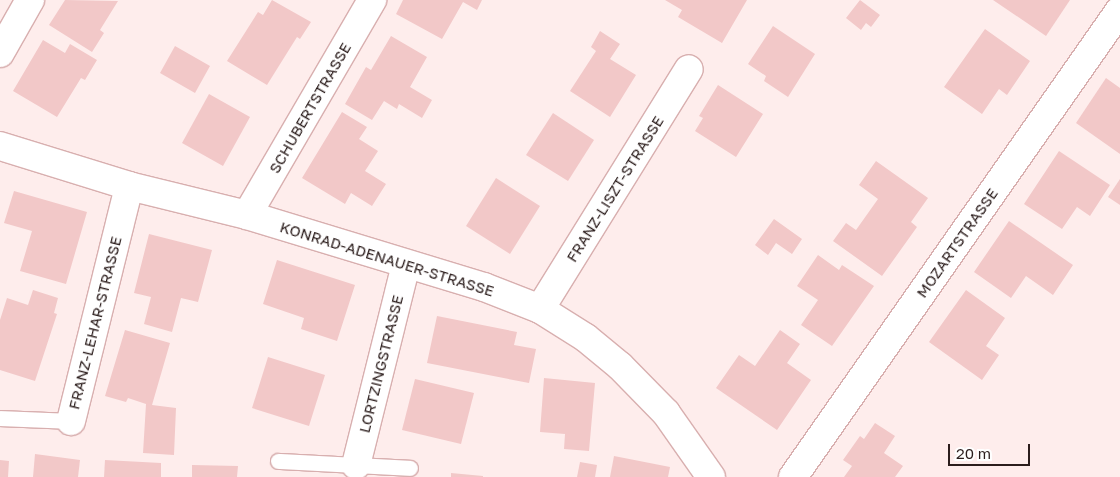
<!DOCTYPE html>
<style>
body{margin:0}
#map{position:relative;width:1120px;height:477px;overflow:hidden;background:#feedec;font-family:"Golos Text",sans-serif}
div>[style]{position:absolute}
.building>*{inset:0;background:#f2c8c8}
.roads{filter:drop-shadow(1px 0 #d8afaf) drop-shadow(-1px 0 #d8afaf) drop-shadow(0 1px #d8afaf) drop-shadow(0 -1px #d8afaf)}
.service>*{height:15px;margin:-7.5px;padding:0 7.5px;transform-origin:7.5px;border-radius:7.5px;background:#fff}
.minor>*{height:28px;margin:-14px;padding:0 14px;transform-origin:14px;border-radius:14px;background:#fff}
span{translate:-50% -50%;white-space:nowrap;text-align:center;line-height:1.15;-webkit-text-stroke:4px #fff;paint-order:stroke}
.street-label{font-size:15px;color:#2b1d1c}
.scale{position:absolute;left:948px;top:444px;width:82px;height:22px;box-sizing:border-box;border:2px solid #2b1d1c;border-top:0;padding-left:6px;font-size:15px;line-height:18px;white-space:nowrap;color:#2b1d1c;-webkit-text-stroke:4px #fff;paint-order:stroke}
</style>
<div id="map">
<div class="building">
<i style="clip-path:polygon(65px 0,118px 1px,100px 30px,104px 33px,92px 52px,49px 25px)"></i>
<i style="clip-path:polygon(272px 0,311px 22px,300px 39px,297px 37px,267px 85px,227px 61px,258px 12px,263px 15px)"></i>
<i style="clip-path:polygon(403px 0,482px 0,477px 10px,463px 2px,442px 39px,396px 14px)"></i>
<i style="clip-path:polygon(665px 0,747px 0,722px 43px,678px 17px,682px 10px)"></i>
<i style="clip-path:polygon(860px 0,880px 15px,871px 27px,866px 23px,861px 30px,846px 18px)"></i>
<i style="clip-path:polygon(993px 0,1070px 0,1046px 36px)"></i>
<i style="clip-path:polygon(773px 26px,815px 54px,788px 97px,764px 81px,766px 76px,748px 64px)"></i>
<i style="clip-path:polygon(985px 29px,1030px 61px,1007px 95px,999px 89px,982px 114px,944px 87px)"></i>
<i style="clip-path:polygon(600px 31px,620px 44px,610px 59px,636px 75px,610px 117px,570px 91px,596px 51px,591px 47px)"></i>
<i style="clip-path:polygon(391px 36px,427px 57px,410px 87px,432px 100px,422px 118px,399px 104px,397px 109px,384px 101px,372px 120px,345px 104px,366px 67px,371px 70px)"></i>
<i style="clip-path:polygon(43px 40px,65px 53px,70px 44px,97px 60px,85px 80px,81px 78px,57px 117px,13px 91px)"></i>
<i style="clip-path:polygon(175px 46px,210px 66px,195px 93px,160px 73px)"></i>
<i style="clip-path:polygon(1106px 78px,1120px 88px,1120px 154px,1076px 123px)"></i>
<i style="clip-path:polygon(718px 85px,763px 114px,736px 157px,695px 131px,703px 118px,699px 116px)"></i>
<i style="clip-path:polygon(209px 94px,250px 117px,223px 166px,182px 143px)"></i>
<i style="clip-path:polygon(342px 112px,367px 127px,359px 139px,378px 151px,365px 171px,386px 184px,372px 206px,351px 193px,345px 204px,302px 178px)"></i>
<i style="clip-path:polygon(553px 113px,594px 140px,568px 181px,526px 155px)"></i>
<i style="clip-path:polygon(1059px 151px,1110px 185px,1090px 216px,1077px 207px,1062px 229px,1024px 204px)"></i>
<i style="clip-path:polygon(876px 161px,928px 198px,911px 222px,917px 227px,882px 276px,833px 241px,846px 223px,856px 230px,878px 199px,859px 185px)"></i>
<i style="clip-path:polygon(496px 178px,540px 206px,510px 254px,466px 226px)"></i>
<i style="clip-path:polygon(1120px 179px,1120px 205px,1108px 197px)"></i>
<i style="clip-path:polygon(14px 191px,87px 212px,66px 284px,20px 271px,32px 231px,4px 223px)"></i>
<i style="clip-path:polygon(774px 219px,802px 239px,792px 254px,776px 243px,768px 255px,755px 245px)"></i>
<i style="clip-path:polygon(1009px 221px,1073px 265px,1053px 295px,1026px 276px,1011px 298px,974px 272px)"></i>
<i style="clip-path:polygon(149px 234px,212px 250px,198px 302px,181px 298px,172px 332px,144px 324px,151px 297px,134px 293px)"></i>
<i style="clip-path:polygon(818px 255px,839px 270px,842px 265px,874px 286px,832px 346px,801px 325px,818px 300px,797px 286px)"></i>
<i style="clip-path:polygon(277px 260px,355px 285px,337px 341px,301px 329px,304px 318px,263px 304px)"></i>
<i style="clip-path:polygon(33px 290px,58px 298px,54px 313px,57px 314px,35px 381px,0 370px,0 320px,7px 298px,28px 305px)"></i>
<i style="clip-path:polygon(966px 290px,1005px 318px,986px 346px,999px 355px,982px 380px,929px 342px)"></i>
<i style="clip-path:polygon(437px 316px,517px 332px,514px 345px,536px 349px,529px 383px,427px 363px)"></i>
<i style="clip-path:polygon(125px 330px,170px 343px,152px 405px,176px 408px,174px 455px,143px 453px,146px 404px,128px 398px,126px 402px,105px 396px)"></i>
<i style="clip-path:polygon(780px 330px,800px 344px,787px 363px,811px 380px,777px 430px,716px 388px,739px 355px,755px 366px)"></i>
<i style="clip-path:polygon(268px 357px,325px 375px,309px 426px,252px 408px)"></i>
<i style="clip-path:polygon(544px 378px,595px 383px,589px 451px,564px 449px,565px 434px,540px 432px)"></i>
<i style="clip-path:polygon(415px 379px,474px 393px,461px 444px,402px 430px)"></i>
<i style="clip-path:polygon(875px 423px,895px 436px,884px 453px,903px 466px,895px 477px,844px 477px,852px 466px,843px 460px,860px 436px,864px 439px)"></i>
<i style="clip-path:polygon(35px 454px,80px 460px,78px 477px,33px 477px)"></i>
<i style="clip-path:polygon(614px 456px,670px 467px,668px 477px,610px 477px)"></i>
<i style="clip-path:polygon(0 460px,9px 461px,8px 477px,0 477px)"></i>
<i style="clip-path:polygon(105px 460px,161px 463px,161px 477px,104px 477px)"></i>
<i style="clip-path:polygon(580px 462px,597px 465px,595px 477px,577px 477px)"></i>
<i style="clip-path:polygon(192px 465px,238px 466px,237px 477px,192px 477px)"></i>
<i style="clip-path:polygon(451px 473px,483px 476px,483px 477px,451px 477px)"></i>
</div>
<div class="roads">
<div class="service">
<i style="left:0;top:418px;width:71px;rotate:2.4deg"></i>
<i style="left:278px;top:461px;width:132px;rotate:3deg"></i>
</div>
<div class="minor">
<i style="left:0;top:53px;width:61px;rotate:-60.5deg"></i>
<i style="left:0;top:146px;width:135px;rotate:17.2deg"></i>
<i style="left:129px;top:186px;width:122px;rotate:13.8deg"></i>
<i style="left:247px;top:215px;width:248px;rotate:16.9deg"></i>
<i style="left:484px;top:287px;width:60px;rotate:21.4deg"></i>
<i style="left:540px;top:309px;width:54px;rotate:32.2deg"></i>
<i style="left:586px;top:338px;width:44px;rotate:39.5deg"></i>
<i style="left:620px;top:366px;width:66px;rotate:45.6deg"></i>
<i style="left:666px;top:413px;width:78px;rotate:54.9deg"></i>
<i style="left:247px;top:215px;width:249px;rotate:-59.8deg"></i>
<i style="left:540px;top:309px;width:282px;rotate:-58.2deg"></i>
<i style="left:71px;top:421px;width:242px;rotate:-76.1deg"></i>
<i style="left:356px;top:465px;width:207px;rotate:-76deg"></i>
<i style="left:793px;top:477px;width:570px;rotate:-55deg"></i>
</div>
</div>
<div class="street-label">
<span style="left:310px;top:108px;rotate:-60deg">SCHUBERTSTRASSE</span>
<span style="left:615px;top:189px;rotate:-58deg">FRANZ-LISZT-STRASSE</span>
<span style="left:957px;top:243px;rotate:-55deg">MOZARTSTRASSE</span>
<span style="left:387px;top:259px;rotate:17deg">KONRAD-ADENAUER-STRASSE</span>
<span style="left:95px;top:323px;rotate:-76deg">FRANZ-LEHAR-STRASSE</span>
<span style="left:381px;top:364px;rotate:-76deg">LORTZINGSTRASSE</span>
</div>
<div class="scale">20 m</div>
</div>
